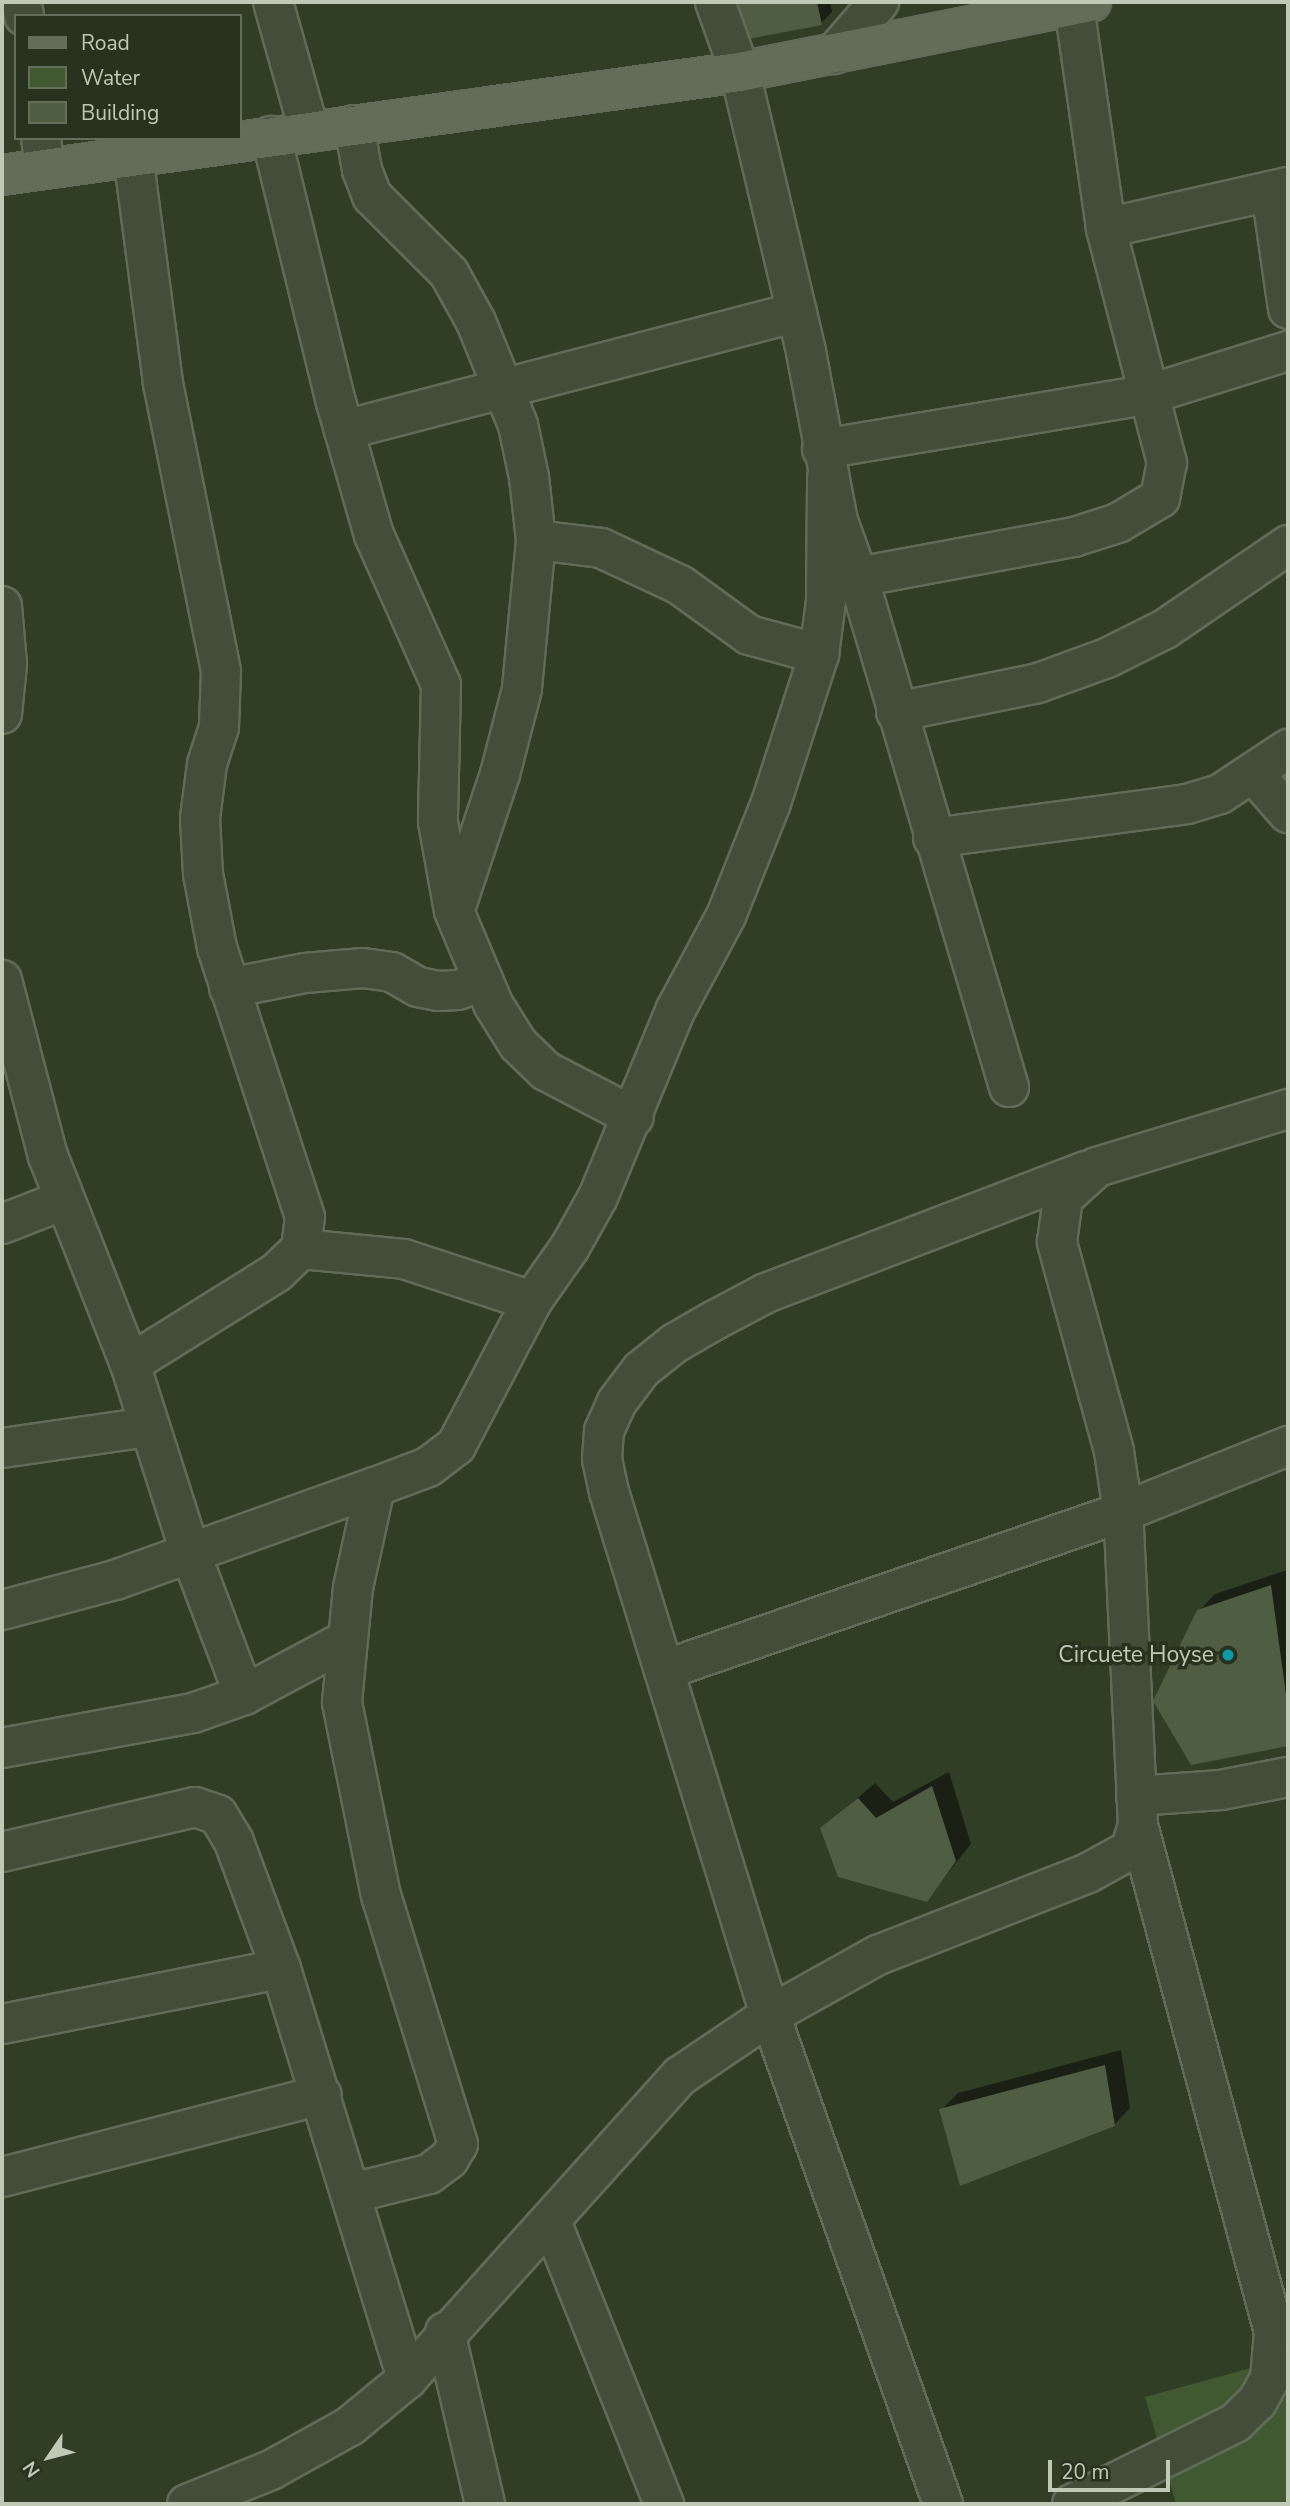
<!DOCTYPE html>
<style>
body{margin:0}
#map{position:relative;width:1290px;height:2506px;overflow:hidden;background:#313e26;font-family:"Nunito Sans",sans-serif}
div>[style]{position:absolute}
.water>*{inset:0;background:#415830}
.shadow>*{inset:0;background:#0007}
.building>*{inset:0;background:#4f5d42}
.roads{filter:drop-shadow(2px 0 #616c58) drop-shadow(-2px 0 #616c58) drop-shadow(0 2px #616c58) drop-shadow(0 -2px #616c58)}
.minor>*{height:38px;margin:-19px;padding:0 19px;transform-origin:19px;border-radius:19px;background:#434e3a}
.major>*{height:38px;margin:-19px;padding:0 19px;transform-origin:19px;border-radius:19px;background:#626e58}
.dots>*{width:19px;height:19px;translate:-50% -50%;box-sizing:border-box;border:4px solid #28331f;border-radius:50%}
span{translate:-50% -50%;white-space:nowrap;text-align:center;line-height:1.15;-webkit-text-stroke:7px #28331f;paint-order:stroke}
.poi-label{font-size:23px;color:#bec9b6}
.right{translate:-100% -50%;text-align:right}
.frame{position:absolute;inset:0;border:4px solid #bec9b6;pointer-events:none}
.legend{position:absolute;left:14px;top:14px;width:228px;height:126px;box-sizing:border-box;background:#28331f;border:2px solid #646f5b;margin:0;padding:9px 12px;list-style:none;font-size:21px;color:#bec9b6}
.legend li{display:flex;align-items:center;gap:14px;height:35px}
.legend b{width:35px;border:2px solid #646f5b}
.north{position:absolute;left:14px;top:2422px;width:70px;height:70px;-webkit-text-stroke:5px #28331f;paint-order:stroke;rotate:235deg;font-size:19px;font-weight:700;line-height:28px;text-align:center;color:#bec9b6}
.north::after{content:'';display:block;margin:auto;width:24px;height:32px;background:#bec9b6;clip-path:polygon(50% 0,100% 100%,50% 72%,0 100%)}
.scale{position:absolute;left:1048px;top:2460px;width:122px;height:32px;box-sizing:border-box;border:4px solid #bec9b6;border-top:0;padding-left:9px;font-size:21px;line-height:24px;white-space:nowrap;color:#bec9b6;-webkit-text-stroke:5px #28331f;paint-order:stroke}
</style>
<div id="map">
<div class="water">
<i style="clip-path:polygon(1288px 2358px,1288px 2504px,1176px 2504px,1145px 2397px)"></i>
</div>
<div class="shadow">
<i style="clip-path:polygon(723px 2px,830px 2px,832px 12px,821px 23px)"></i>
<i style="clip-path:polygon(1287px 1570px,1288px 1745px,1192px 1763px,1199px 1611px,1215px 1594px)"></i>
<i style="clip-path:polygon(949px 1772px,971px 1844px,926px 1900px,822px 1828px,875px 1783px,893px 1802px)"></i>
<i style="clip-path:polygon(1121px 2050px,1130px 2108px,1114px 2125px,941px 2110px,958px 2093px)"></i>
</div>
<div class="building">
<i style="clip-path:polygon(721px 2px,817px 2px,822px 25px,737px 41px)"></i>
<i style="clip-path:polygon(1271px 1585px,1288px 1709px,1288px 1746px,1191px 1765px,1153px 1701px,1197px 1610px)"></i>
<i style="clip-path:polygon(932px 1786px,956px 1861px,927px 1902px,838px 1877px,820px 1828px,858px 1798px,876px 1818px)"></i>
<i style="clip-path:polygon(1105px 2065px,1115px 2126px,960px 2186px,939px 2109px)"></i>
</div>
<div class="roads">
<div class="minor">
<i style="left:22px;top:2px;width:14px;rotate:82deg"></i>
<i style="left:273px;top:2px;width:133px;rotate:74.3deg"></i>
<i style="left:715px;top:2px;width:74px;rotate:70.3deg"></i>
<i style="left:740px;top:72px;width:288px;rotate:76.7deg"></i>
<i style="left:806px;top:352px;width:172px;rotate:79.3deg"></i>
<i style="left:838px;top:521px;width:59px;rotate:70.3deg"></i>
<i style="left:858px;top:577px;width:532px;rotate:73.51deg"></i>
<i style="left:834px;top:54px;width:69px;rotate:-49.1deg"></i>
<i style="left:354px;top:125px;width:46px;rotate:79.9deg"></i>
<i style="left:362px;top:170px;width:28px;rotate:69deg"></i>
<i style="left:372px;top:196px;width:109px;rotate:45deg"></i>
<i style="left:449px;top:273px;width:56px;rotate:61.1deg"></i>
<i style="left:476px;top:322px;width:111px;rotate:67.8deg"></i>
<i style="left:518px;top:425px;width:53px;rotate:78.1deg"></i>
<i style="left:529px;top:477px;width:63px;rotate:83.7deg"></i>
<i style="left:536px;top:540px;width:150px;rotate:95.4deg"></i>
<i style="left:522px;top:689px;width:88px;rotate:104.5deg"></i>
<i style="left:500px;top:774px;width:142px;rotate:108.4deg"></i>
<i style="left:271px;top:136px;width:274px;rotate:76.3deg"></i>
<i style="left:336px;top:402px;width:138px;rotate:74.1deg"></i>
<i style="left:374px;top:535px;width:164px;rotate:65.9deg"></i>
<i style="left:441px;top:685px;width:137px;rotate:91.3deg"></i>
<i style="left:438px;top:822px;width:90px;rotate:79.8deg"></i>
<i style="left:454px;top:911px;width:101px;rotate:67.2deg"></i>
<i style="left:493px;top:1004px;width:47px;rotate:58deg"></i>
<i style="left:518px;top:1044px;width:39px;rotate:44deg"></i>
<i style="left:546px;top:1071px;width:99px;rotate:27.6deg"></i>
<i style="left:41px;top:138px;width:31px;rotate:83deg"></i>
<i style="left:1271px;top:191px;width:119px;rotate:81.8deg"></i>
<i style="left:1106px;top:228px;width:187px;rotate:-12.7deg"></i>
<i style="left:344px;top:430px;width:468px;rotate:-14.6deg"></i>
<i style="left:822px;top:449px;width:333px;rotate:-9.5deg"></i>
<i style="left:1150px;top:394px;width:145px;rotate:-17.3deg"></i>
<i style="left:536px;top:540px;width:65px;rotate:7deg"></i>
<i style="left:601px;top:548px;width:87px;rotate:25.1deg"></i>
<i style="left:680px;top:585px;width:85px;rotate:35.9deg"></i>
<i style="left:749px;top:635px;width:73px;rotate:15.2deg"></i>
<i style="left:858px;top:577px;width:220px;rotate:-10.5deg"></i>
<i style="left:1074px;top:537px;width:46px;rotate:-17.7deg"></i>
<i style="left:1118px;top:523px;width:49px;rotate:-30.8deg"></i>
<i style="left:1160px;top:498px;width:36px;rotate:-79deg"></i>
<i style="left:1167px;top:463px;width:243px;rotate:-104.6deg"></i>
<i style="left:1106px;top:228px;width:225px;rotate:-98.2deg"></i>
<i style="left:2px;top:606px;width:58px;rotate:85.1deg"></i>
<i style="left:7px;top:664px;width:50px;rotate:95.7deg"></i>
<i style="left:896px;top:712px;width:145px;rotate:-11.5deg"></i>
<i style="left:1038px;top:683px;width:73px;rotate:-19.9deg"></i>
<i style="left:1107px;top:658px;width:65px;rotate:-26.6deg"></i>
<i style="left:1165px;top:629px;width:149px;rotate:-34.3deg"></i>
<i style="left:1254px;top:774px;width:52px;rotate:48.9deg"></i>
<i style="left:933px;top:838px;width:256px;rotate:-7.6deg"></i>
<i style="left:1187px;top:804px;width:34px;rotate:-17deg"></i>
<i style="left:1220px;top:794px;width:82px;rotate:-33.5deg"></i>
<i style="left:2px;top:980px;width:182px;rotate:75.4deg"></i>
<i style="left:48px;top:1156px;width:224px;rotate:68.5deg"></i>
<i style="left:130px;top:1364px;width:197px;rotate:72.3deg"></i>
<i style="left:190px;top:1552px;width:153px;rotate:69.3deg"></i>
<i style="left:229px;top:988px;width:77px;rotate:-11.2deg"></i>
<i style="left:305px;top:973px;width:58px;rotate:-4.9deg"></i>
<i style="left:363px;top:968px;width:29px;rotate:8deg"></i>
<i style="left:392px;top:972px;width:30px;rotate:30deg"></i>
<i style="left:418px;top:987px;width:20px;rotate:11deg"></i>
<i style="left:438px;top:991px;width:20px;rotate:-3deg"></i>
<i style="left:458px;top:990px;width:27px;rotate:-20deg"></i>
<i style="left:2px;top:1224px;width:66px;rotate:-21.2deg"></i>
<i style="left:301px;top:1249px;width:103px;rotate:5.5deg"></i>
<i style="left:404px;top:1259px;width:135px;rotate:18.2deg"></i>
<i style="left:130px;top:1364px;width:173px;rotate:-32deg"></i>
<i style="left:277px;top:1272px;width:33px;rotate:-44deg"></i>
<i style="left:301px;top:1249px;width:32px;rotate:-83deg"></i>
<i style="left:305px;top:1217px;width:283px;rotate:-108.1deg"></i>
<i style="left:217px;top:948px;width:75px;rotate:-100.7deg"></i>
<i style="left:203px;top:874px;width:56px;rotate:-93.1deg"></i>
<i style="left:200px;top:818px;width:54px;rotate:-82.6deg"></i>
<i style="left:207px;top:764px;width:39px;rotate:-72deg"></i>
<i style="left:219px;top:727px;width:56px;rotate:-88deg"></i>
<i style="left:221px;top:671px;width:294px;rotate:-101.4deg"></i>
<i style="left:163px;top:383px;width:230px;rotate:-97.5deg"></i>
<i style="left:2px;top:1448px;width:148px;rotate:-8.2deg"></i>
<i style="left:2px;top:1610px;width:117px;rotate:-14.9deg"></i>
<i style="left:115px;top:1580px;width:276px;rotate:-19.7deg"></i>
<i style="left:375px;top:1487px;width:57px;rotate:-20.7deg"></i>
<i style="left:428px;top:1467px;width:35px;rotate:-37deg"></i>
<i style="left:456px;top:1446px;width:164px;rotate:-62.3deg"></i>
<i style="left:532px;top:1301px;width:66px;rotate:-54.9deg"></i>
<i style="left:570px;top:1247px;width:57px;rotate:-60.8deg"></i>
<i style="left:598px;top:1197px;width:201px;rotate:-67.5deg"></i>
<i style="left:675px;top:1011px;width:108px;rotate:-61.8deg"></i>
<i style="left:726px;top:916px;width:122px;rotate:-68.3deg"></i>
<i style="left:771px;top:803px;width:157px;rotate:-72.1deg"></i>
<i style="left:819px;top:654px;width:53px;rotate:-82.5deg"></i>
<i style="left:826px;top:601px;width:124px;rotate:-89.5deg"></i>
<i style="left:664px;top:1670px;width:485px;rotate:-19deg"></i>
<i style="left:1123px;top:1512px;width:178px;rotate:-21.8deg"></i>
<i style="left:2px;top:1748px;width:194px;rotate:-10.4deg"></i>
<i style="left:193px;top:1713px;width:54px;rotate:-19.4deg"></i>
<i style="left:244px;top:1695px;width:115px;rotate:-28.1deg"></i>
<i style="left:1136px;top:1796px;width:85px;rotate:-4deg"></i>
<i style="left:1221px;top:1790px;width:68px;rotate:-11deg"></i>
<i style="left:2px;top:1852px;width:198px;rotate:-13.1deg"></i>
<i style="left:195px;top:1807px;width:24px;rotate:19deg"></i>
<i style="left:218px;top:1815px;width:31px;rotate:59deg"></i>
<i style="left:234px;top:1842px;width:135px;rotate:69.7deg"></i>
<i style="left:281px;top:1969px;width:429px;rotate:72.9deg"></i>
<i style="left:2px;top:2024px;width:284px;rotate:-11.2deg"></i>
<i style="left:2px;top:2177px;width:330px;rotate:-14.4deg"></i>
<i style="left:352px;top:2193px;width:79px;rotate:-13.9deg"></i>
<i style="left:429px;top:2174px;width:25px;rotate:-37deg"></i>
<i style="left:449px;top:2159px;width:17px;rotate:-59deg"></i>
<i style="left:458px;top:2144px;width:260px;rotate:-107.2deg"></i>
<i style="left:381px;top:1896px;width:198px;rotate:-101.4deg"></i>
<i style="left:342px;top:1702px;width:115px;rotate:-84.5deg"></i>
<i style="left:353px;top:1588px;width:103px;rotate:-77.7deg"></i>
<i style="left:552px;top:2224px;width:302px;rotate:68.2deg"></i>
<i style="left:445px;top:2332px;width:177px;rotate:76.9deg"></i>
<i style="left:187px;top:2504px;width:91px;rotate:-22deg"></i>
<i style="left:271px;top:2470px;width:90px;rotate:-29.1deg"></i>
<i style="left:350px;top:2426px;width:74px;rotate:-39.5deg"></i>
<i style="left:407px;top:2379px;width:408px;rotate:-48deg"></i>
<i style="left:680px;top:2076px;width:109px;rotate:-34.1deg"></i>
<i style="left:770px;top:2015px;width:124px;rotate:-29.1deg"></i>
<i style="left:878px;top:1955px;width:225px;rotate:-21.3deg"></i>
<i style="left:1088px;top:1873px;width:48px;rotate:-28.7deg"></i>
<i style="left:1130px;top:1850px;width:26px;rotate:-72deg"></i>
<i style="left:1138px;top:1825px;width:313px;rotate:-92.7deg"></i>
<i style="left:1123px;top:1512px;width:62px;rotate:-98.4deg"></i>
<i style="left:1114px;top:1451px;width:217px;rotate:-105.3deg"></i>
<i style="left:1057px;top:1242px;width:44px;rotate:-82.2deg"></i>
<i style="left:1063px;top:1198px;width:46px;rotate:-42.4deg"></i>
<i style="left:1097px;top:1167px;width:200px;rotate:-16.9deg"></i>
<i style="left:943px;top:2504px;width:519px;rotate:-109.48deg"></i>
<i style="left:770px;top:2015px;width:547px;rotate:-107.11deg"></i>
<i style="left:609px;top:1492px;width:34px;rotate:-102deg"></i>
<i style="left:602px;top:1459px;width:28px;rotate:-86deg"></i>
<i style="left:604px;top:1431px;width:32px;rotate:-66deg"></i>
<i style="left:617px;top:1402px;width:40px;rotate:-53deg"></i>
<i style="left:641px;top:1370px;width:43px;rotate:-38.5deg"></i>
<i style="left:675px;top:1343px;width:46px;rotate:-29.9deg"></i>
<i style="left:715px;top:1320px;width:58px;rotate:-27.9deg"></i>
<i style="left:766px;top:1293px;width:342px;rotate:-20.9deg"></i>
<i style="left:1072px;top:2504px;width:182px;rotate:-26.4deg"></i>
<i style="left:1235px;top:2423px;width:30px;rotate:-44deg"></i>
<i style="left:1257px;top:2402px;width:26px;rotate:-61deg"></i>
<i style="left:1270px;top:2379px;width:47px;rotate:-85.1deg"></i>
<i style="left:1274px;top:2332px;width:525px;rotate:-105.02deg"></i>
</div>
<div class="major">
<i style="left:2px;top:175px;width:745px;rotate:-7.95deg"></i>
<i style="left:740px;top:72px;width:358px;rotate:-11.3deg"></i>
</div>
</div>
<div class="dots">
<i style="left:1228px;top:1655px;background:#0f9aa8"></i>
</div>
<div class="poi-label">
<span class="right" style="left:1214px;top:1655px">Circuete Hoyse</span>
</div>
<div class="frame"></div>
<ul class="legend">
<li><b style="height:9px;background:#626e58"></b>Road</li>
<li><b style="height:19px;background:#415830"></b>Water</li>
<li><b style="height:19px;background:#4f5d42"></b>Building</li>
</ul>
<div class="north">N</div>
<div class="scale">20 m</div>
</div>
